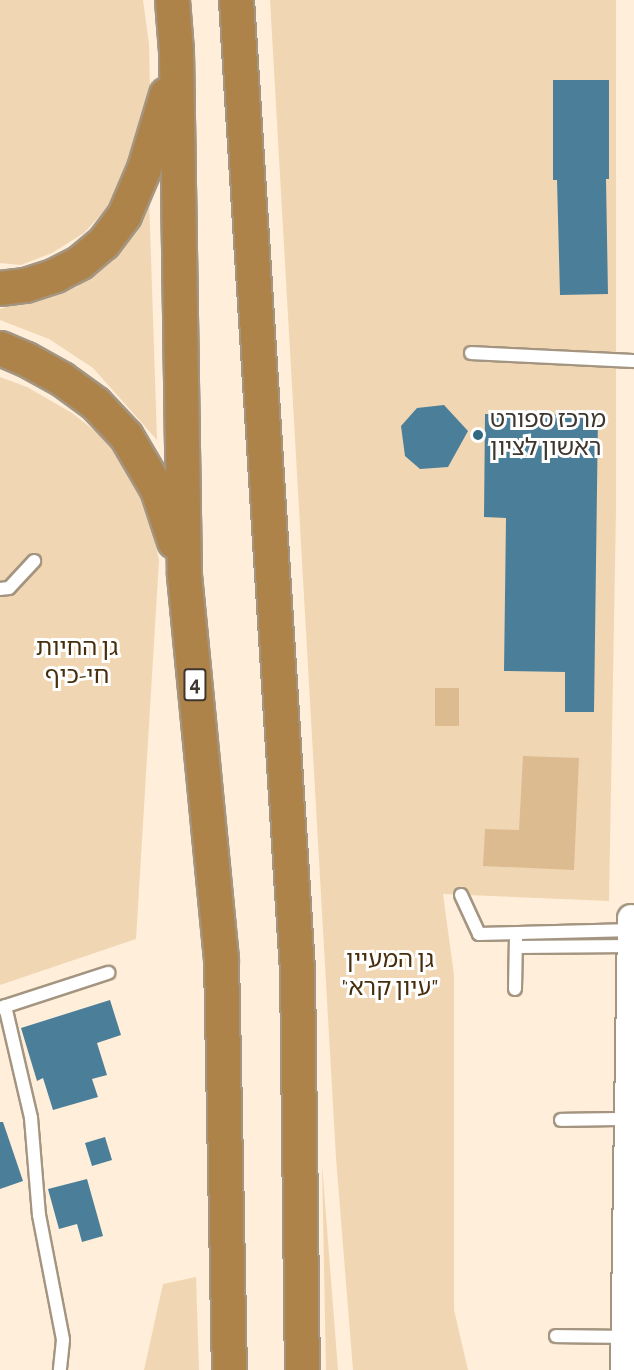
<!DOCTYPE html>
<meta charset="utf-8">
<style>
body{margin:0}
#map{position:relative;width:634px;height:1370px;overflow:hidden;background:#ffeed9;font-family:"Alegreya Sans","Noto Sans Hebrew",sans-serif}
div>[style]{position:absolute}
.green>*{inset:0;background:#f1d6b4}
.water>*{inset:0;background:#ddbb90}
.building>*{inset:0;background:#4b7f99}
.roads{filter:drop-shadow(2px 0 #a49581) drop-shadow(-2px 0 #a49581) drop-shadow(0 2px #a49581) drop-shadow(0 -2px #a49581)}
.service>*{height:12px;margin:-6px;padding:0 6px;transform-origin:6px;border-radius:6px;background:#fff}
.minor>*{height:26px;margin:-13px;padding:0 13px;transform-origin:13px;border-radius:13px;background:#fff}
.motorway>*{height:33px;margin:-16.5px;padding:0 16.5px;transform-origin:16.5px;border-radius:16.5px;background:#ae8349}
.dots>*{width:16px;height:16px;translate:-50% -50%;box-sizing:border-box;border:3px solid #fff;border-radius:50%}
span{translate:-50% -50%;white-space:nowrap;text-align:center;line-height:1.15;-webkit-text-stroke:6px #fff;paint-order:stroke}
.shield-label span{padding:2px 4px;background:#fff;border:2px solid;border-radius:4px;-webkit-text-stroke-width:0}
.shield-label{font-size:22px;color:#3e372f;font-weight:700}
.poi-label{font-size:24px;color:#3e372f}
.left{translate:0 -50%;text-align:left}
.park-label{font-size:24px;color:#472f0d}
</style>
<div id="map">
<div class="green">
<i style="clip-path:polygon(0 0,143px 0,149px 44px,150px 95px,139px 141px,107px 208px,84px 233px,52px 253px,21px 265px,0 263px)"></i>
<i style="clip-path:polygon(270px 0,616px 0,616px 510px,609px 901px,443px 894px,454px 975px,454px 1310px,468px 1370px,353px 1370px,336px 1158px)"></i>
<i style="clip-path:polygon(149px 196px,157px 440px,93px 368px,49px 339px,0 320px,0 309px,77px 287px,116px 249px)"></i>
<i style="clip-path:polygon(0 377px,27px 387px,72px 413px,109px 442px,132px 479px,147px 509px,159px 560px,136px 939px,0 985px)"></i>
<i style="clip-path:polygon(322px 1164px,338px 1370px,326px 1370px)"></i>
<i style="clip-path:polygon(196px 1277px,199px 1370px,144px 1370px,163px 1284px)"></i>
</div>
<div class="water">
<i style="clip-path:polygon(435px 688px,459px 688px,459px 726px,435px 726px)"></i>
<i style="clip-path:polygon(523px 756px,579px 758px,574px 870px,483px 866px,485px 829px,519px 830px)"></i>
</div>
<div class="building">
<i style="clip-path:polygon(553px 80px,609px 80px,609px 179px,606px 179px,608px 294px,560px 295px,557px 180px,553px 180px)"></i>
<i style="clip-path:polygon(444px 405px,468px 431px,448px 467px,420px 469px,405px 456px,401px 426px,417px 408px)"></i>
<i style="clip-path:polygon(485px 414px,598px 415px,594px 712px,565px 712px,565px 672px,504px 671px,506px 518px,484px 517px)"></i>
<i style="clip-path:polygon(110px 1000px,121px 1035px,97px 1043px,107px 1075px,92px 1079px,98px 1097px,53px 1110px,43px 1078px,37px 1081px,21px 1028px)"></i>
<i style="clip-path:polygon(0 1122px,3px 1122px,23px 1181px,0 1189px)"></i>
<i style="clip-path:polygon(105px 1137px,112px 1160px,92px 1166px,85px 1143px)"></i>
<i style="clip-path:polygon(87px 1179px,103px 1236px,82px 1242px,77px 1224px,59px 1229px,48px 1189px)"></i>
</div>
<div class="roads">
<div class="service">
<i style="left:471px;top:353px;width:163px;rotate:2.8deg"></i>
<i style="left:0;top:589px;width:9px;rotate:-6deg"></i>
<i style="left:9px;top:588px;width:37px;rotate:-47deg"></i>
<i style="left:461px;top:895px;width:43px;rotate:65.2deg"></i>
<i style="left:479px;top:934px;width:154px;rotate:-1.5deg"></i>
<i style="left:516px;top:947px;width:114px;rotate:-0.5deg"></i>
<i style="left:515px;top:989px;width:50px;rotate:-88.9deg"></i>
<i style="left:5px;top:1006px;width:115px;rotate:76.9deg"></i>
<i style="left:31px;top:1118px;width:97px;rotate:85.3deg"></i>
<i style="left:39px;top:1215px;width:127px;rotate:79.1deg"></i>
<i style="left:63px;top:1340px;width:30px;rotate:96deg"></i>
<i style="left:0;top:1008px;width:114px;rotate:-18deg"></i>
<i style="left:561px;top:1120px;width:67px;rotate:-0.9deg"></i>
<i style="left:556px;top:1336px;width:68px;rotate:0.8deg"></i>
</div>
<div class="minor">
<i style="left:624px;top:1370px;width:452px;rotate:-89.1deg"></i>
</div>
<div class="motorway">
<i style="left:172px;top:0;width:51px;rotate:85.5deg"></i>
<i style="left:176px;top:51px;width:524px;rotate:89.13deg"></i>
<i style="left:184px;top:575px;width:385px;rotate:84.5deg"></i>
<i style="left:221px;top:958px;width:412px;rotate:88.9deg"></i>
<i style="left:236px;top:0;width:971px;rotate:86.4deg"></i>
<i style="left:297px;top:969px;width:401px;rotate:89.3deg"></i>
<i style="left:0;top:288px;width:25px;rotate:-7deg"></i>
<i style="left:25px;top:285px;width:32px;rotate:-18deg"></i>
<i style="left:55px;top:275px;width:28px;rotate:-27deg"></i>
<i style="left:80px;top:262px;width:30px;rotate:-40deg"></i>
<i style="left:103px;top:243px;width:35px;rotate:-53deg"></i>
<i style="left:124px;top:215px;width:51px;rotate:-66.9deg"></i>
<i style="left:144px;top:168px;width:77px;rotate:-73.4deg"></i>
<i style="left:0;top:348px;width:28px;rotate:23deg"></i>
<i style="left:26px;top:359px;width:41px;rotate:29.1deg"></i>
<i style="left:62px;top:379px;width:41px;rotate:36deg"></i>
<i style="left:95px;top:403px;width:45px;rotate:46.8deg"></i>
<i style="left:126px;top:436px;width:61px;rotate:59.7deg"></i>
<i style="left:157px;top:489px;width:55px;rotate:71.9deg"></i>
</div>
</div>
<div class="dots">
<i style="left:478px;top:435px;background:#316882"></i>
</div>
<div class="shield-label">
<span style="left:195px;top:685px">4</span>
</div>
<div class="poi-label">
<span class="left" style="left:490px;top:435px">מרכז ספורט<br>ראשון לציון</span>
</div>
<div class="park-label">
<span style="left:77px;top:663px">גן החיות<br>חי-כיף</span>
<span style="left:390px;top:975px">גן המעיין<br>"עיון קרא"</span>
</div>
</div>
